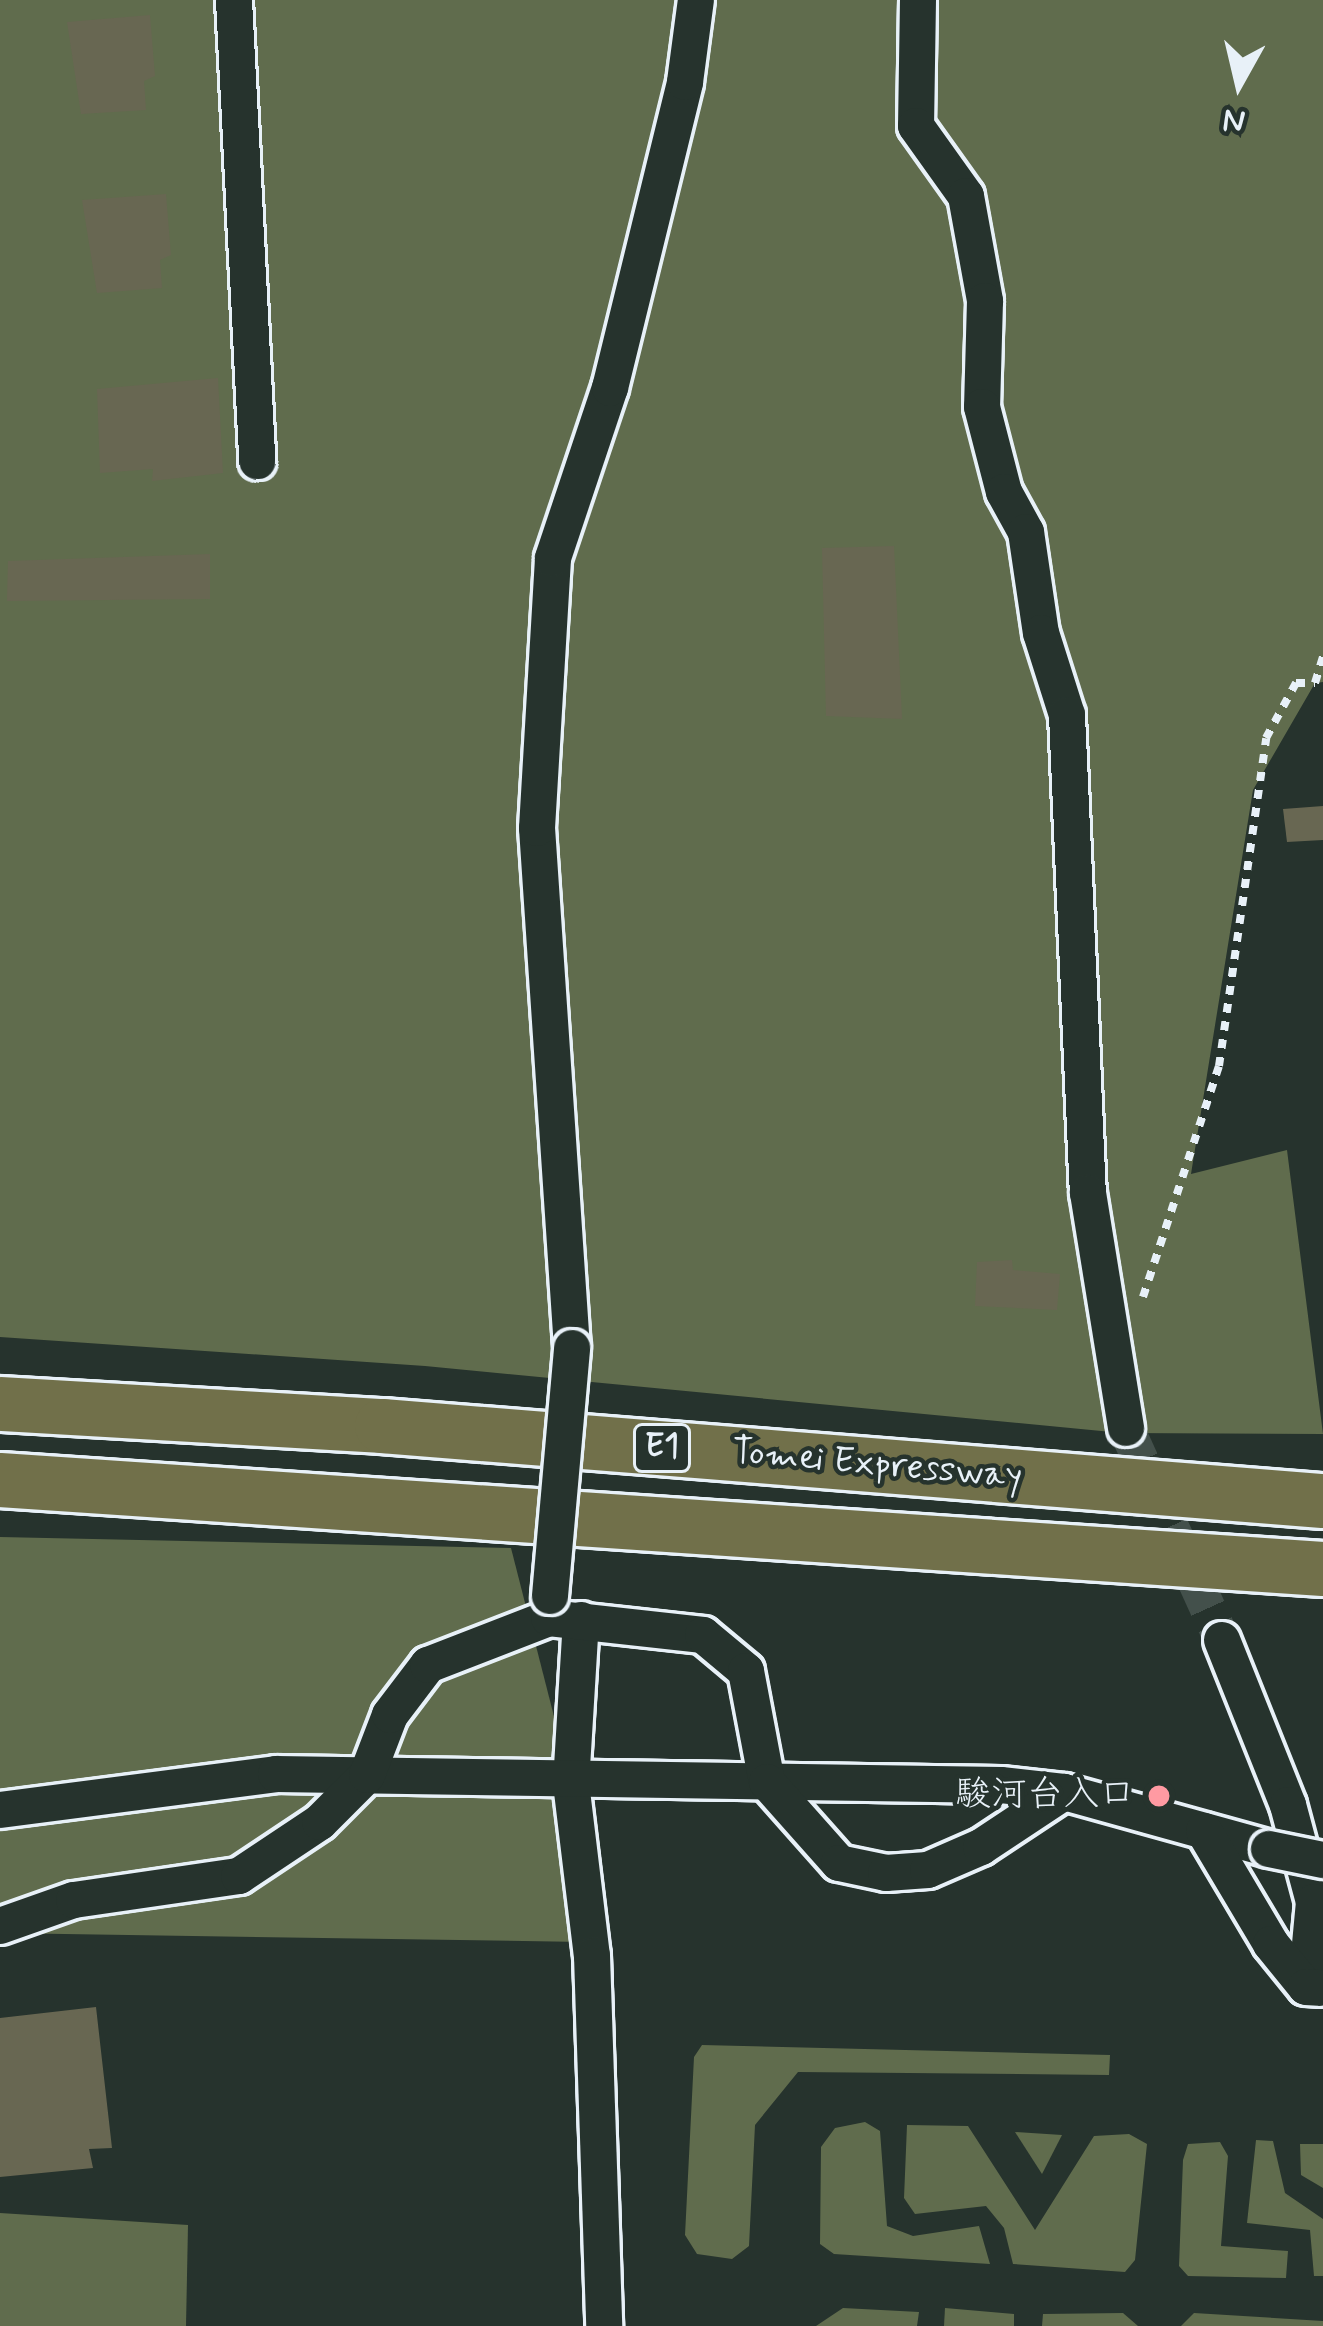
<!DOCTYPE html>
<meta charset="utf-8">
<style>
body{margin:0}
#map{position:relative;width:1323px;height:2326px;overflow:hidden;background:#26332d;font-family:Mynerve,"Klee One",sans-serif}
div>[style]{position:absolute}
.green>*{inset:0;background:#606c4d}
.building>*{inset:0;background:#686752}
.minor-tunnel>*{height:36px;margin-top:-18px;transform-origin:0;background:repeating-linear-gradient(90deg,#43504b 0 36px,transparent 0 54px)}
.path>*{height:8px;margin-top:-4px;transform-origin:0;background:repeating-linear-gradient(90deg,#e8f1f8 0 9px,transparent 0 18px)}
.roads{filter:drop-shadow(3px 0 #e8f1f8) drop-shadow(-3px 0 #e8f1f8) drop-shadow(0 3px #e8f1f8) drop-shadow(0 -3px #e8f1f8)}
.minor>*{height:36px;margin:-18px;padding:0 18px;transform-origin:18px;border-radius:18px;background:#26332d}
.highway>*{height:54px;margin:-27px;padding:0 27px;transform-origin:27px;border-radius:27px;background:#71704a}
.bridges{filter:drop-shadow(3px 0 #e8f1f8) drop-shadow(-3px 0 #e8f1f8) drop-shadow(0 3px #e8f1f8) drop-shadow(0 -3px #e8f1f8)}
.minor-bridge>*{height:36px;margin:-18px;padding:0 18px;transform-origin:18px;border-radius:18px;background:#26332d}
.dots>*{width:33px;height:33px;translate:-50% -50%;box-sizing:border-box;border:6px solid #26332d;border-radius:50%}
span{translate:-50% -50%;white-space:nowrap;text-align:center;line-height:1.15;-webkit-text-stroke:9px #26332d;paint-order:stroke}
.shield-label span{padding:3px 9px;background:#26332d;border:3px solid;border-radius:9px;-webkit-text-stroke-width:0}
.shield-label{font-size:33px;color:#e8f1f8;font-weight:700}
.street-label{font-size:36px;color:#e8f1f8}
.poi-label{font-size:36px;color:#e8f1f8}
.right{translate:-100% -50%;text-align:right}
.north{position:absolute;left:1179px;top:24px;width:120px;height:120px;-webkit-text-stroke:9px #26332d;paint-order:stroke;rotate:188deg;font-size:33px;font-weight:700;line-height:48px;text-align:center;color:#e8f1f8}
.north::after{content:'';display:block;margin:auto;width:42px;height:54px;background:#e8f1f8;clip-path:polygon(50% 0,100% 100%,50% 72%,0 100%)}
</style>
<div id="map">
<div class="green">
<i style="clip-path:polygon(0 0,1323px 0,1323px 682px,1315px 683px,1253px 790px,1191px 1174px,1287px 1150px,1323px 1434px,1122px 1433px,425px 1366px,0 1337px)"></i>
<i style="clip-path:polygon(0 1537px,511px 1548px,571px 1783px,584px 1942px,0 1933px)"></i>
<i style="clip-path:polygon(702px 2045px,1110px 2055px,1109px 2075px,798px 2072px,755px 2125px,749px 2246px,732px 2259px,697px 2254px,685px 2235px,694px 2057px)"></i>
<i style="clip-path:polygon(865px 2122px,880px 2131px,887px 2226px,913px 2236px,979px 2226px,990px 2264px,834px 2254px,820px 2244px,821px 2147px,835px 2128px)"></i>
<i style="clip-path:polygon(907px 2125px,968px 2126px,1035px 2230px,1094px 2136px,1129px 2134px,1147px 2144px,1135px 2260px,1125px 2272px,1013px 2264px,1004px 2228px,986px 2206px,915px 2214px,904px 2198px)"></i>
<i style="clip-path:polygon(1015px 2132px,1062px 2135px,1042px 2174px)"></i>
<i style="clip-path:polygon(1256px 2140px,1273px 2141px,1285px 2193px,1323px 2219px,1323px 2276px,1314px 2276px,1310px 2230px,1247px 2223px)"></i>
<i style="clip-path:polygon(1220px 2142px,1228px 2156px,1221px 2246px,1288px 2251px,1286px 2278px,1188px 2276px,1179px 2266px,1183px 2160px,1188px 2144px)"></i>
<i style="clip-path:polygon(1300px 2144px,1323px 2144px,1323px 2188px,1301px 2175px)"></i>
<i style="clip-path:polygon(0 2213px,188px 2225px,186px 2326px,0 2326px)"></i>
<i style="clip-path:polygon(843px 2308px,919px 2312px,917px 2326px,816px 2326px)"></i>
<i style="clip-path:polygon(945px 2308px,1014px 2314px,1014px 2326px,944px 2326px)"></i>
<i style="clip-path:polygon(1123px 2313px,1138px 2326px,1042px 2326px,1043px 2314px)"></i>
<i style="clip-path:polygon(1194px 2313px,1323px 2321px,1323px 2326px,1181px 2326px)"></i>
</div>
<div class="building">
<i style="clip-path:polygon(150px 15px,155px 76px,144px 81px,146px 110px,81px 114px,67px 22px)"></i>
<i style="clip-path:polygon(166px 194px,171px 255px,160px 260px,162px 288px,97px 293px,82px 200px)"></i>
<i style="clip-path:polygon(218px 378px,223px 473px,152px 481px,153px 469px,100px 473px,97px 389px)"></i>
<i style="clip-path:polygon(894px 546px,902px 719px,826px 716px,822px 548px)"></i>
<i style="clip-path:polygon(210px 554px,210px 599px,7px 601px,8px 561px)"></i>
<i style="clip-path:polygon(1323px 806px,1323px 840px,1287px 842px,1283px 809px)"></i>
<i style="clip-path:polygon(1012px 1260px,1013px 1270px,1060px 1274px,1057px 1310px,975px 1306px,977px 1262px)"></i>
<i style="clip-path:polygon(96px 2007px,112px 2148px,89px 2149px,93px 2168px,0 2177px,0 2018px)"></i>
</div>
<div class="minor-tunnel">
<i style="left:1126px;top:1428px;width:233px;rotate:65.6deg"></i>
</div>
<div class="path">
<i style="left:1143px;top:1297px;width:243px;rotate:-71.8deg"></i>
<i style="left:1219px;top:1066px;width:331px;rotate:-81.8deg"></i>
<i style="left:1266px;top:738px;width:63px;rotate:-61.4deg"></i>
<i style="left:1296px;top:683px;width:19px"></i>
<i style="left:1315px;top:683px;width:28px;rotate:-73deg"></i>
</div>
<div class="roads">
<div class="minor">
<i style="left:234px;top:0;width:462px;rotate:87.1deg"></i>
<i style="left:918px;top:0;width:126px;rotate:90.9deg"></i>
<i style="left:916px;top:126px;width:86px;rotate:54.5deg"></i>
<i style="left:966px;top:196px;width:107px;rotate:79.7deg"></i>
<i style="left:985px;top:301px;width:106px;rotate:91.6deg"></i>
<i style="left:982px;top:407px;width:88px;rotate:75.5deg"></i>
<i style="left:1004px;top:492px;width:46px;rotate:61.2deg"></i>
<i style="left:1026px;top:532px;width:102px;rotate:81.6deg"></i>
<i style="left:1041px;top:633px;width:86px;rotate:72.4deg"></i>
<i style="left:1067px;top:715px;width:478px;rotate:87.5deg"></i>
<i style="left:1088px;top:1193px;width:238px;rotate:80.8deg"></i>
<i style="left:572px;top:1348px;width:521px;rotate:-93.85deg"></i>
<i style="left:537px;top:828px;width:270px;rotate:-86.6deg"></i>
<i style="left:553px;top:558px;width:179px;rotate:-71.5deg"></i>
<i style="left:610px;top:388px;width:315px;rotate:-76.2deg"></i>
<i style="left:685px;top:82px;width:83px;rotate:-82.4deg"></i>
<i style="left:581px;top:1620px;width:163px;rotate:93.5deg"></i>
<i style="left:571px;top:1783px;width:174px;rotate:83.1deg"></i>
<i style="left:592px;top:1956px;width:370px;rotate:88.1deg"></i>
<i style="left:1222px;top:1640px;width:178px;rotate:68.2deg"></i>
<i style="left:1288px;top:1805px;width:100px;rotate:75deg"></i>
<i style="left:1314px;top:1902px;width:85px;rotate:95.4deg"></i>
<i style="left:0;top:1810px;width:278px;rotate:-7.4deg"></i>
<i style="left:276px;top:1774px;width:725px;rotate:0.87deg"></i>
<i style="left:1001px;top:1785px;width:63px;rotate:6.3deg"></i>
<i style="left:1064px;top:1792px;width:213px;rotate:15.5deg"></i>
<i style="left:1204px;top:1831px;width:131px;rotate:59.3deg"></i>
<i style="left:1271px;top:1944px;width:55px;rotate:50.9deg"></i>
<i style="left:1306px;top:1987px;width:13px;rotate:4deg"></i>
<i style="left:0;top:1926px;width:78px;rotate:-19.4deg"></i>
<i style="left:74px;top:1900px;width:167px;rotate:-8.3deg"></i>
<i style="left:239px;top:1876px;width:97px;rotate:-33.7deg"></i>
<i style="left:320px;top:1822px;width:66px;rotate:-45deg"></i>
<i style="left:367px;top:1775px;width:64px;rotate:-69deg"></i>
<i style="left:390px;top:1715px;width:63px;rotate:-52.8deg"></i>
<i style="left:428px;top:1665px;width:130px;rotate:-21.2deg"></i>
<i style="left:549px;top:1618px;width:155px;rotate:6.3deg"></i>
<i style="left:703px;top:1635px;width:56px;rotate:39.9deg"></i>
<i style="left:746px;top:1671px;width:113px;rotate:79.3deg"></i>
<i style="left:767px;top:1782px;width:108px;rotate:48.4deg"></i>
<i style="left:839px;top:1863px;width:48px;rotate:12deg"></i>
<i style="left:886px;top:1873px;width:42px;rotate:-4.1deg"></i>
<i style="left:928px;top:1870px;width:58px;rotate:-23.5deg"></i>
<i style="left:981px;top:1847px;width:100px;rotate:-33.5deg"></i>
</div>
<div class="highway">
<i style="left:0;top:1404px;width:383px;rotate:3.3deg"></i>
<i style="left:382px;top:1426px;width:944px;rotate:4.56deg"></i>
<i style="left:0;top:1480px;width:1326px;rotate:3.85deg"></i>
</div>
</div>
<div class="bridges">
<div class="minor-bridge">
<i style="left:550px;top:1596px;width:249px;rotate:-84.9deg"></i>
<i style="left:1269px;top:1849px;width:55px;rotate:11.5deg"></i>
</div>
</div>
<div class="dots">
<i style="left:1159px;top:1796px;background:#ff9aa2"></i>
</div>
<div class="shield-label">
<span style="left:662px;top:1448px">E1</span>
</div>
<div class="street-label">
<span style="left:877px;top:1465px;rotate:5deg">Tomei Expressway</span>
</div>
<div class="poi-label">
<span class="right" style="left:1135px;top:1796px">駿河台入口</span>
</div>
<div class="north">N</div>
</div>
